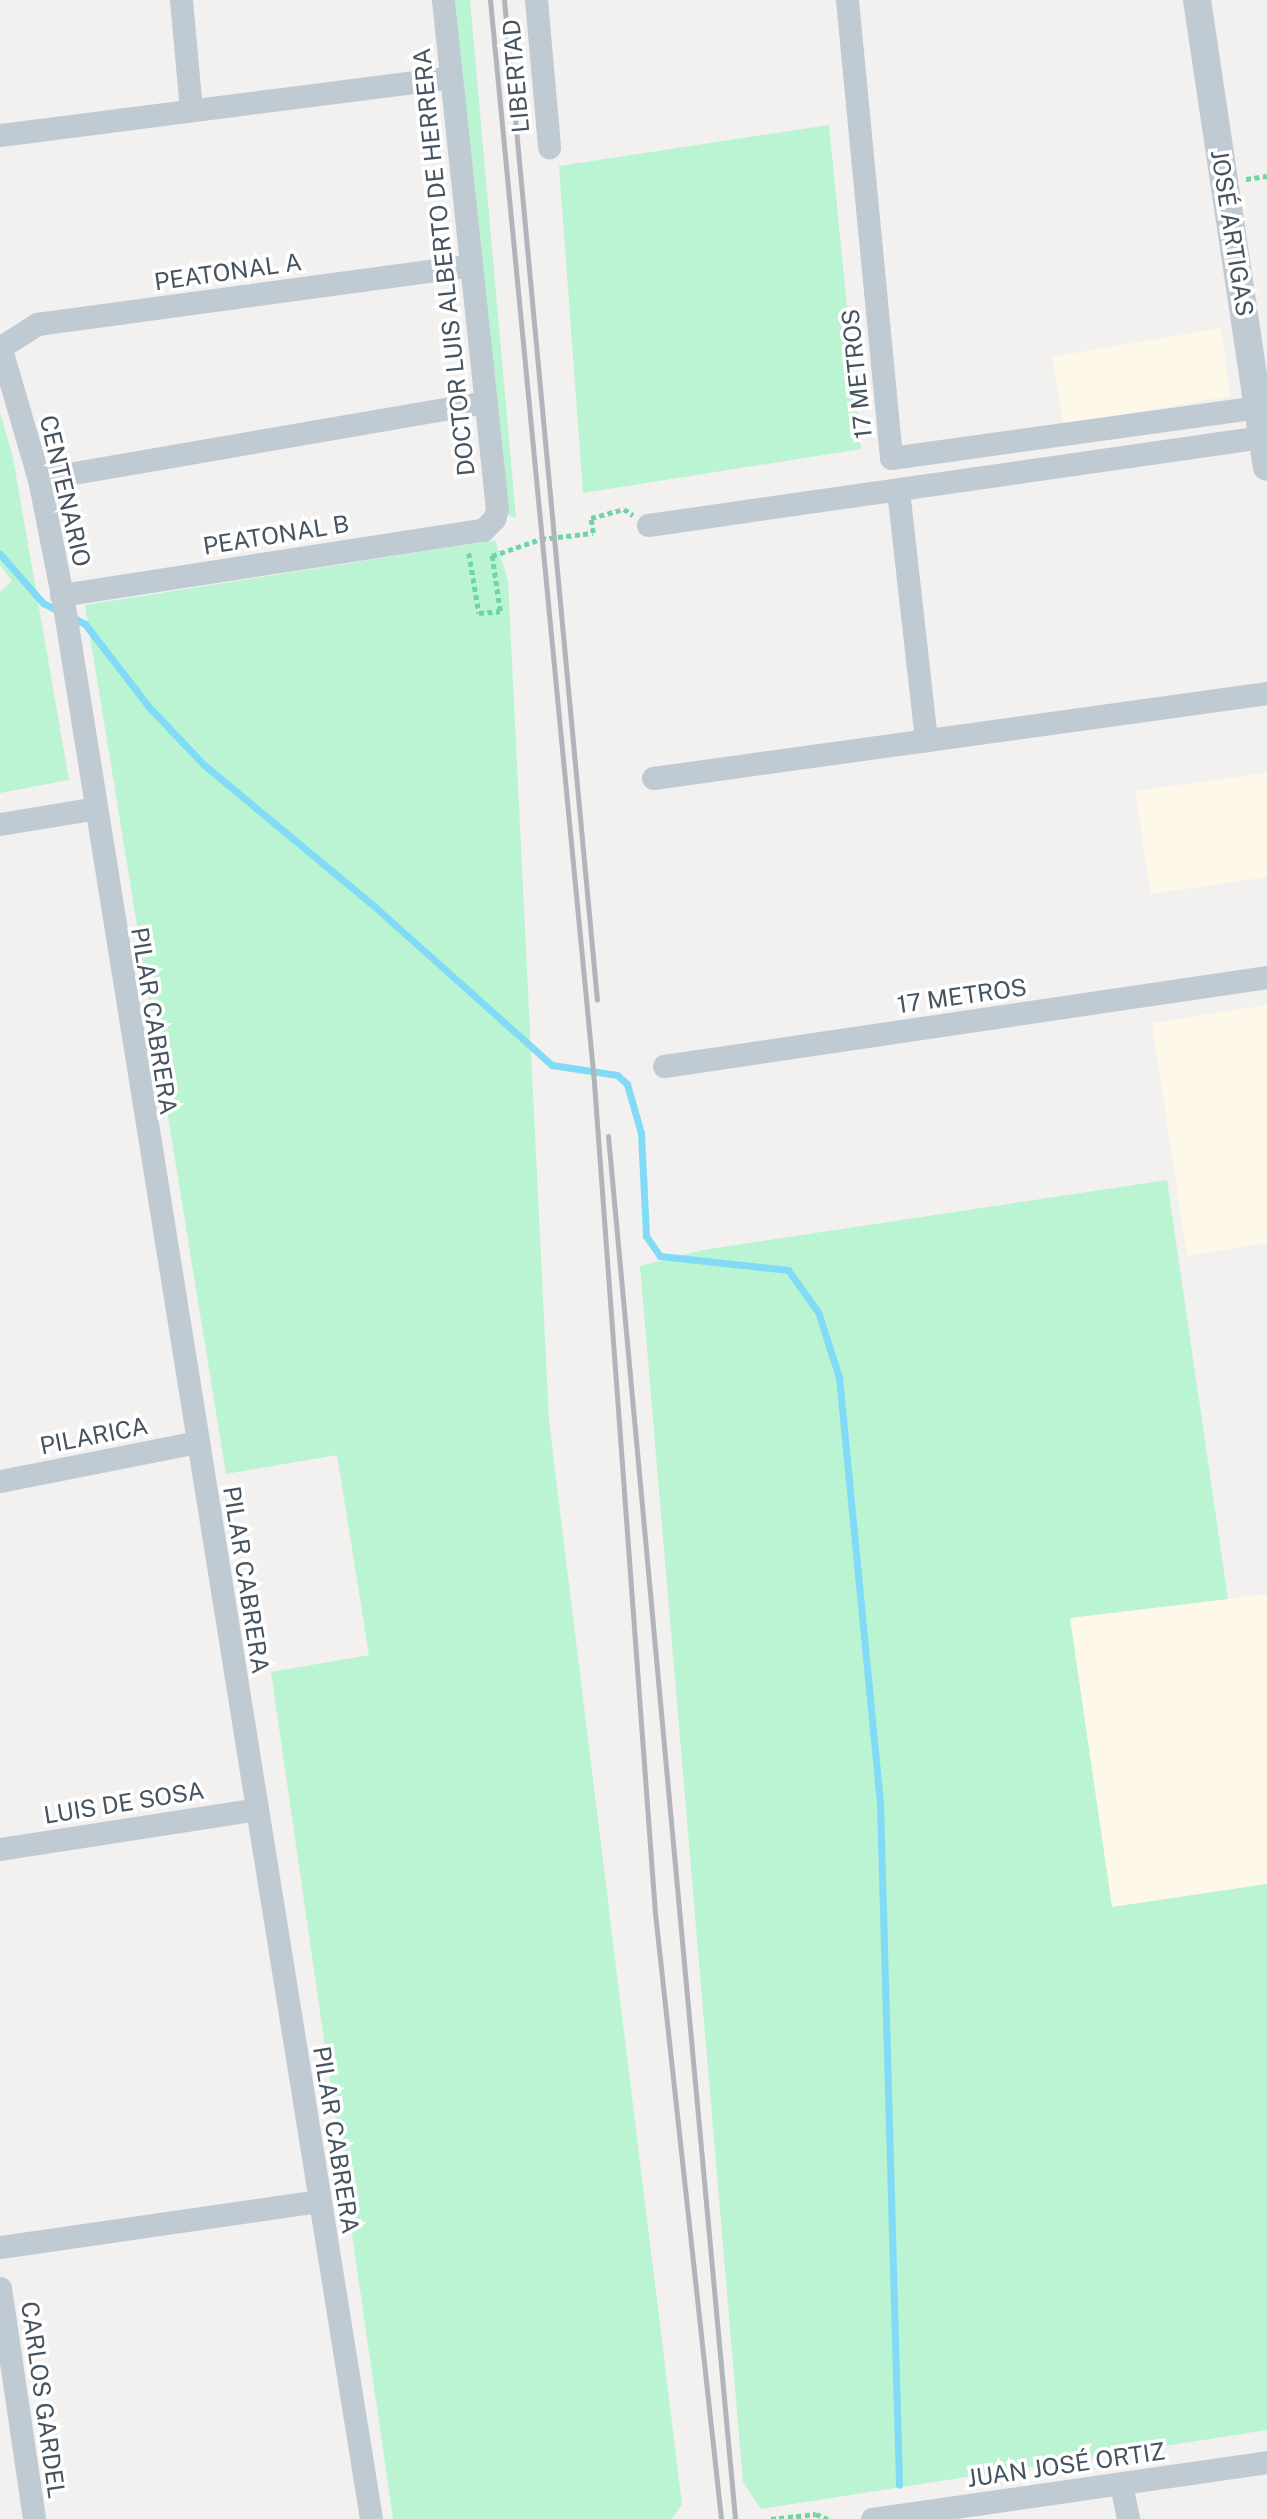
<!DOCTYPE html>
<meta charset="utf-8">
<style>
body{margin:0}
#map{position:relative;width:1267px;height:2519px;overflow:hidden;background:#f3f0f0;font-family:"Public Sans",sans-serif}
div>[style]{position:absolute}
.commercial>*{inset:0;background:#fef8e8}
.green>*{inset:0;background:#baf4d2}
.stream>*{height:7px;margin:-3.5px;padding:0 3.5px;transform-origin:3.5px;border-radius:3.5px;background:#82dbf6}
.path>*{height:4.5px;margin-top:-2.25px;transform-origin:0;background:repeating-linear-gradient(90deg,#6ed6a5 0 5px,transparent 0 8.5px)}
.minor>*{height:23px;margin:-11.5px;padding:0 11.5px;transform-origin:11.5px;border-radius:11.5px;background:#bfcad3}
.tertiary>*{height:28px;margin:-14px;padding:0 14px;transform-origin:14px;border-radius:14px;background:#bfcad3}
.rail>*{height:5px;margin:-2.5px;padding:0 2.5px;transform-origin:2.5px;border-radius:2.5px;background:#b1b5bb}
span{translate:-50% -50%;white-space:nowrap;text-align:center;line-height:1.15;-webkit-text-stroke:7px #fff;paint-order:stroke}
.street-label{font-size:24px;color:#465360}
</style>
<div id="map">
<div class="commercial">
<i style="clip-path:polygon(1221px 328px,1230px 396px,1064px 425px,1052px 357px)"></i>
<i style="clip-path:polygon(1267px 773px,1267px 877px,1151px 894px,1135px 791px)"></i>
<i style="clip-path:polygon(1267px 1005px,1267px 1243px,1187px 1256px,1152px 1023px)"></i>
<i style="clip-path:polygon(1267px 1594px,1267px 1884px,1112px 1907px,1069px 1617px)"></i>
</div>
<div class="green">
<i style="clip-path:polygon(455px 0,470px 0,516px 518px,509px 515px,505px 491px)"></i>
<i style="clip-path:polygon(829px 125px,861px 449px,583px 493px,559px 166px)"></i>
<i style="clip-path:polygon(0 412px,13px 458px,69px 780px,0 793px,0 592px,12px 581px,0 565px)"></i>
<i style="clip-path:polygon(495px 540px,508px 580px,549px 1421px,682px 2504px,672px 2519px,393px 2519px,271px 1672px,369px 1655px,337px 1455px,226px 1474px,85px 605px)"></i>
<i style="clip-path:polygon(1167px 1180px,1228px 1599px,1070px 1618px,1112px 1907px,1267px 1884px,1267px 2430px,761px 2509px,743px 2482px,640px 1266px,703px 1250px)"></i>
</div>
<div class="stream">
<i style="left:0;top:554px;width:65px;rotate:48.7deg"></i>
<i style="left:43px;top:603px;width:20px;rotate:27deg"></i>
<i style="left:72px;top:617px;width:15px;rotate:28deg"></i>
<i style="left:85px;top:624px;width:105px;rotate:52.4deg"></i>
<i style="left:149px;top:707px;width:79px;rotate:46.5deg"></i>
<i style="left:203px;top:764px;width:222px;rotate:39.7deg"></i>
<i style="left:374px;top:906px;width:239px;rotate:41.8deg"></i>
<i style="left:552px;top:1065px;width:66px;rotate:8.7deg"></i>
<i style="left:617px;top:1075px;width:13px;rotate:42deg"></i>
<i style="left:627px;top:1084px;width:51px;rotate:74.1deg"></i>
<i style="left:641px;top:1133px;width:103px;rotate:87.2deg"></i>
<i style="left:646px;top:1236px;width:24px;rotate:55deg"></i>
<i style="left:660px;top:1256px;width:129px;rotate:6.2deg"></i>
<i style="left:788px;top:1270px;width:52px;rotate:54.5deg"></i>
<i style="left:818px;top:1312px;width:68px;rotate:72.1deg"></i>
<i style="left:839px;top:1377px;width:428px;rotate:84.5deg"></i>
<i style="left:880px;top:1803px;width:682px;rotate:88.4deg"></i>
</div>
<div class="path">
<i style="left:1246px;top:179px;width:21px;rotate:-8deg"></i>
<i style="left:469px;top:553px;width:61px;rotate:80.5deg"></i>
<i style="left:479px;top:613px;width:21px;rotate:-5deg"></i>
<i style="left:500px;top:611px;width:56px;rotate:-98.3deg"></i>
<i style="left:492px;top:556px;width:52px;rotate:-19.1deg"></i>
<i style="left:541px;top:539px;width:52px;rotate:-6.6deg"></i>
<i style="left:593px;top:533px;width:15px;rotate:-98deg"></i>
<i style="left:591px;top:518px;width:34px;rotate:-15deg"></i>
<i style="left:624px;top:509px;width:11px;rotate:34deg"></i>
<i style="left:771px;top:2519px;width:45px;rotate:-6.3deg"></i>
<i style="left:816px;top:2514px;width:13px;rotate:23deg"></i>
</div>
<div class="minor">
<i style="left:181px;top:0;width:110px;rotate:84.8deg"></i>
<i style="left:536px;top:0;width:148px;rotate:84.9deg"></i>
<i style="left:847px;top:0;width:460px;rotate:84.5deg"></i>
<i style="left:891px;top:458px;width:371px;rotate:-7.9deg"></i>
<i style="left:0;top:135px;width:454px;rotate:-7.3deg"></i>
<i style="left:0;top:346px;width:139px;rotate:73.7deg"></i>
<i style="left:39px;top:479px;width:123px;rotate:78.8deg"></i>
<i style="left:63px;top:600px;width:1944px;rotate:80.88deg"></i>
<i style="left:1px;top:347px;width:43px;rotate:-32.6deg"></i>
<i style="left:37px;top:324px;width:435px;rotate:-7.7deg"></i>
<i style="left:39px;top:479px;width:451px;rotate:-9.8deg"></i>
<i style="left:898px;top:490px;width:252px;rotate:83.6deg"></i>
<i style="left:648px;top:525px;width:620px;rotate:-8.16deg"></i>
<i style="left:61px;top:595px;width:427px;rotate:-8.8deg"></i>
<i style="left:483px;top:530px;width:16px;rotate:-45deg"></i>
<i style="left:494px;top:519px;width:10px;rotate:-73deg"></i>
<i style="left:497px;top:509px;width:512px;rotate:-96.06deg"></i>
<i style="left:653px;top:778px;width:620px;rotate:-7.88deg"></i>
<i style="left:0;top:824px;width:93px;rotate:-9.3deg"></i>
<i style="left:664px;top:1066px;width:610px;rotate:-8.4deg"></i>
<i style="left:0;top:1481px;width:201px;rotate:-11.2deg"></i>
<i style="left:0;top:1849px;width:260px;rotate:-8.8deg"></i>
<i style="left:0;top:2247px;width:321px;rotate:-8.2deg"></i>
<i style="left:0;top:2288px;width:233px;rotate:81.6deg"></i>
<i style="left:1121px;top:2485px;width:35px;rotate:78deg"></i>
<i style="left:872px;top:2519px;width:399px;rotate:-8.2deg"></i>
</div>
<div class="tertiary">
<i style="left:1197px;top:0;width:472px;rotate:81.5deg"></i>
</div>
<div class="rail">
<i style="left:490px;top:0;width:1088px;rotate:84.51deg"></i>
<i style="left:594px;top:1083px;width:832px;rotate:85.8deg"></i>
<i style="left:655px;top:1913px;width:610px;rotate:83.78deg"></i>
<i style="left:504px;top:0;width:1004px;rotate:84.69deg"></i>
<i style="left:608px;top:1136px;width:1389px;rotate:84.75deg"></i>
</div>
<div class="street-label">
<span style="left:516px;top:76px;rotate:-95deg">LIBERTAD</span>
<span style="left:1232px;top:233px;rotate:81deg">JOSÉ ARTIGAS</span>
<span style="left:444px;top:262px;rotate:-96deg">DOCTOR LUIS ALBERTO DE HERRERA</span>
<span style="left:228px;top:272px;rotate:-8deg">PEATONAL A</span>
<span style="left:857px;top:374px;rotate:-96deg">17 METROS</span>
<span style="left:65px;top:491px;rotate:77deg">CENTENARIO</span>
<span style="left:276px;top:535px;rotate:-9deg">PEATONAL B</span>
<span style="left:962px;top:996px;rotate:-8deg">17 METROS</span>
<span style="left:154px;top:1021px;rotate:81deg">PILAR CABRERA</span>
<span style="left:94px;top:1436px;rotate:-11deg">PILARICA</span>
<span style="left:246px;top:1580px;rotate:81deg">PILAR CABRERA</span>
<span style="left:124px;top:1803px;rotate:-9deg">LUIS DE SOSA</span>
<span style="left:336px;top:2140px;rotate:81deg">PILAR CABRERA</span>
<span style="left:43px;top:2400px;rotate:82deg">CARLOS GARDEL</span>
<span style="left:1066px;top:2465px;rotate:-8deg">JUAN JOSÉ ORTIZ</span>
</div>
</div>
